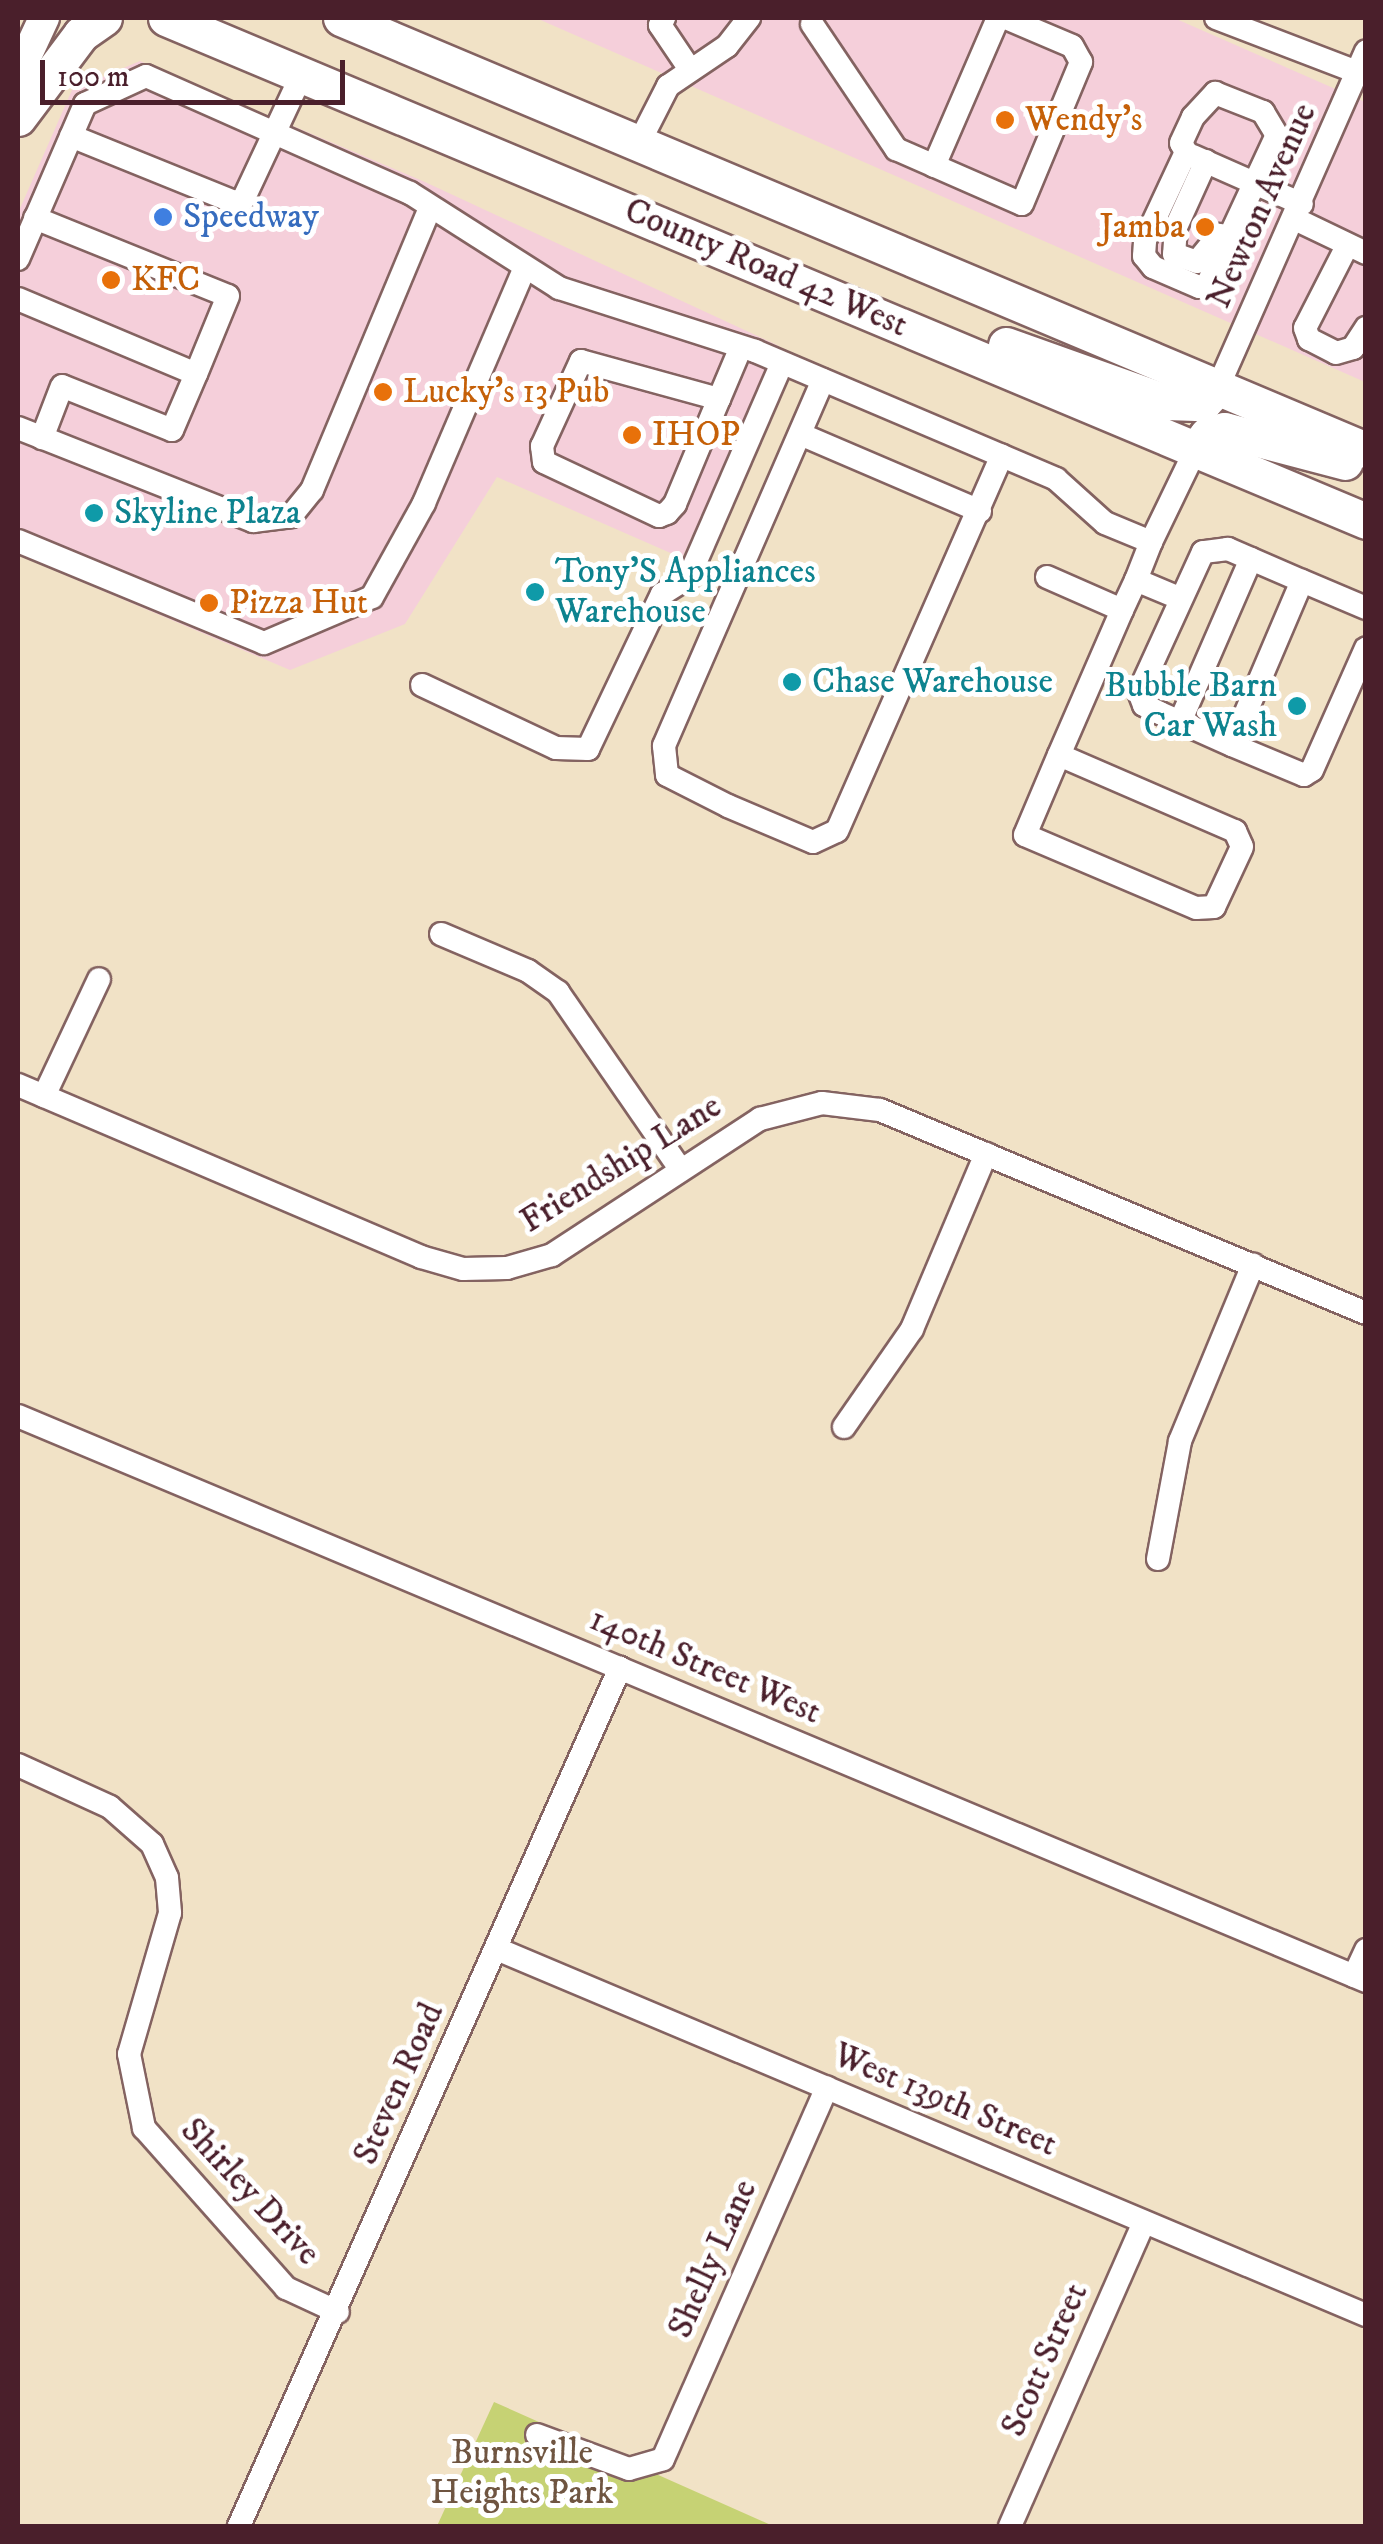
<!DOCTYPE html>
<style>
body{margin:0}
#map{position:relative;width:1383px;height:2544px;overflow:hidden;background:#f1e2c6;font-family:"IM FELL DW Pica",serif}
div>[style]{position:absolute}
.built>*{inset:0;background:#f5cfda}
.green>*{inset:0;background:#c6d274}
.roads{filter:drop-shadow(2px 0 #846361) drop-shadow(-2px 0 #846361) drop-shadow(0 2px #846361) drop-shadow(0 -2px #846361)}
.minor>*{height:22px;margin:-11px;padding:0 11px;transform-origin:11px;border-radius:11px;background:#fff}
.major>*{height:30px;margin:-15px;padding:0 15px;transform-origin:15px;border-radius:15px;background:#fff}
.highway>*{height:35px;margin:-17.5px;padding:0 17.5px;transform-origin:17.5px;border-radius:17.5px;background:#fff}
.dots>*{width:28px;height:28px;translate:-50% -50%;box-sizing:border-box;border:5px solid #fff;border-radius:50%}
span{translate:-50% -50%;white-space:nowrap;text-align:center;line-height:1.15;-webkit-text-stroke:10px #fff;paint-order:stroke}
.food-label{font-size:35px;color:#c56008}
.left{translate:0 -50%;text-align:left}
.right{translate:-100% -50%;text-align:right}
.street-label{font-size:35px;color:#4a1f2b}
.shop-label{font-size:35px;color:#366cbe}
.culture-label{font-size:35px;color:#0d838f}
.park-label{font-size:35px;color:#6f5541}
.frame{position:absolute;inset:0;border:20px solid #4a1f2b;pointer-events:none}
.scale{position:absolute;left:40px;top:60px;width:305px;height:45px;box-sizing:border-box;border:5px solid #4a1f2b;border-top:0;padding-left:12px;font-size:30px;line-height:35px;white-space:nowrap;color:#4a1f2b;-webkit-text-stroke:8px #fff;paint-order:stroke}
</style>
<div id="map">
<div class="built">
<i style="clip-path:polygon(536px 18px,1174px 18px,1365px 102px,1365px 382px)"></i>
<i style="clip-path:polygon(140px 61px,425px 182px,779px 346px,682px 558px,497px 477px,405px 624px,290px 670px,18px 555px,18px 213px,72px 90px)"></i>
</div>
<div class="green">
<i style="clip-path:polygon(494px 2402px,773px 2526px,437px 2526px)"></i>
</div>
<div class="roads">
<div class="minor">
<i style="left:664px;top:18px;width:8px;rotate:120deg"></i>
<i style="left:660px;top:25px;width:52px;rotate:56deg"></i>
<i style="left:1216px;top:18px;width:153px;rotate:21deg"></i>
<i style="left:812px;top:24px;width:151px;rotate:56.1deg"></i>
<i style="left:896px;top:149px;width:137px;rotate:23.6deg"></i>
<i style="left:1022px;top:204px;width:154px;rotate:-67.4deg"></i>
<i style="left:1081px;top:62px;width:18px;rotate:-119deg"></i>
<i style="left:1072px;top:46px;width:72px;rotate:-157deg"></i>
<i style="left:1215px;top:93px;width:52px;rotate:21.6deg"></i>
<i style="left:1263px;top:112px;width:27px;rotate:59deg"></i>
<i style="left:1277px;top:135px;width:166px;rotate:115deg"></i>
<i style="left:1207px;top:285px;width:8px;rotate:166deg"></i>
<i style="left:1199px;top:287px;width:50px;rotate:-156.5deg"></i>
<i style="left:1153px;top:267px;width:14px;rotate:-129deg"></i>
<i style="left:1144px;top:256px;width:16px;rotate:-86deg"></i>
<i style="left:1145px;top:240px;width:97px;rotate:-65deg"></i>
<i style="left:1186px;top:152px;width:10px;rotate:-119deg"></i>
<i style="left:1181px;top:143px;width:29px;rotate:-65deg"></i>
<i style="left:1193px;top:117px;width:33px;rotate:-47deg"></i>
<i style="left:71px;top:136px;width:176px;rotate:22deg"></i>
<i style="left:234px;top:202px;width:9px;rotate:-13deg"></i>
<i style="left:243px;top:200px;width:139px;rotate:-64.9deg"></i>
<i style="left:639px;top:143px;width:64px;rotate:-63deg"></i>
<i style="left:668px;top:86px;width:71px;rotate:-34.1deg"></i>
<i style="left:727px;top:46px;width:36px;rotate:-52deg"></i>
<i style="left:1193px;top:156px;width:119px;rotate:23.8deg"></i>
<i style="left:1206px;top:161px;width:72px;rotate:114.4deg"></i>
<i style="left:1176px;top:227px;width:27px;rotate:94deg"></i>
<i style="left:1174px;top:254px;width:24px;rotate:19deg"></i>
<i style="left:1197px;top:262px;width:35px;rotate:-51deg"></i>
<i style="left:934px;top:166px;width:161px;rotate:-66.6deg"></i>
<i style="left:35px;top:218px;width:208px;rotate:22deg"></i>
<i style="left:228px;top:296px;width:84px;rotate:112.3deg"></i>
<i style="left:1295px;top:219px;width:79px;rotate:25.6deg"></i>
<i style="left:1347px;top:246px;width:92px;rotate:117.1deg"></i>
<i style="left:1305px;top:328px;width:12px;rotate:70deg"></i>
<i style="left:1309px;top:339px;width:30px;rotate:27deg"></i>
<i style="left:1336px;top:353px;width:18px;rotate:-16deg"></i>
<i style="left:1353px;top:348px;width:24px;rotate:-57deg"></i>
<i style="left:18px;top:259px;width:169px;rotate:-66.6deg"></i>
<i style="left:85px;top:104px;width:67px;rotate:-24.7deg"></i>
<i style="left:146px;top:76px;width:289px;rotate:23.9deg"></i>
<i style="left:410px;top:193px;width:177px;rotate:32.5deg"></i>
<i style="left:559px;top:288px;width:206px;rotate:17.8deg"></i>
<i style="left:755px;top:351px;width:327px;rotate:23deg"></i>
<i style="left:1056px;top:479px;width:66px;rotate:41.9deg"></i>
<i style="left:1105px;top:523px;width:50px;rotate:22.4deg"></i>
<i style="left:1151px;top:542px;width:103px;rotate:-64.2deg"></i>
<i style="left:18px;top:299px;width:193px;rotate:22.8deg"></i>
<i style="left:196px;top:374px;width:61px;rotate:113.2deg"></i>
<i style="left:172px;top:430px;width:118px;rotate:-158.2deg"></i>
<i style="left:62px;top:386px;width:56px;rotate:111deg"></i>
<i style="left:823px;top:380px;width:399px;rotate:113.5deg"></i>
<i style="left:664px;top:746px;width:29px;rotate:84deg"></i>
<i style="left:667px;top:775px;width:68px;rotate:26.9deg"></i>
<i style="left:728px;top:806px;width:92px;rotate:23deg"></i>
<i style="left:813px;top:842px;width:26px;rotate:-25deg"></i>
<i style="left:837px;top:831px;width:410px;rotate:-66.3deg"></i>
<i style="left:1218px;top:387px;width:367px;rotate:-66.2deg"></i>
<i style="left:719px;top:399px;width:143px;rotate:-164.6deg"></i>
<i style="left:581px;top:361px;width:94px;rotate:114.6deg"></i>
<i style="left:542px;top:446px;width:16px;rotate:83deg"></i>
<i style="left:544px;top:462px;width:127px;rotate:25.2deg"></i>
<i style="left:659px;top:516px;width:9px;rotate:-21deg"></i>
<i style="left:667px;top:513px;width:12px;rotate:-48deg"></i>
<i style="left:675px;top:504px;width:114px;rotate:-67.3deg"></i>
<i style="left:719px;top:399px;width:56px;rotate:-67.1deg"></i>
<i style="left:18px;top:428px;width:253px;rotate:21.6deg"></i>
<i style="left:253px;top:521px;width:38px;rotate:-7deg"></i>
<i style="left:291px;top:516px;width:33px;rotate:-51deg"></i>
<i style="left:312px;top:490px;width:306px;rotate:-67.3deg"></i>
<i style="left:800px;top:434px;width:196px;rotate:23.2deg"></i>
<i style="left:18px;top:541px;width:266px;rotate:22.5deg"></i>
<i style="left:264px;top:643px;width:117px;rotate:-23.1deg"></i>
<i style="left:372px;top:597px;width:107px;rotate:-61deg"></i>
<i style="left:424px;top:503px;width:254px;rotate:-66.8deg"></i>
<i style="left:1047px;top:577px;width:82px;rotate:23.7deg"></i>
<i style="left:1136px;top:580px;width:47px;rotate:22.7deg"></i>
<i style="left:1302px;top:581px;width:69px;rotate:22.9deg"></i>
<i style="left:422px;top:685px;width:148px;rotate:25.2deg"></i>
<i style="left:556px;top:748px;width:32px;rotate:2deg"></i>
<i style="left:588px;top:749px;width:172px;rotate:-64.5deg"></i>
<i style="left:662px;top:594px;width:32px;rotate:-32deg"></i>
<i style="left:689px;top:577px;width:233px;rotate:-66.5deg"></i>
<i style="left:1180px;top:722px;width:178px;rotate:-66.5deg"></i>
<i style="left:1232px;top:745px;width:178px;rotate:-66.9deg"></i>
<i style="left:1302px;top:581px;width:81px;rotate:-156.6deg"></i>
<i style="left:1228px;top:549px;width:25px;rotate:173deg"></i>
<i style="left:1203px;top:552px;width:154px;rotate:114.6deg"></i>
<i style="left:1139px;top:692px;width:14px;rotate:69deg"></i>
<i style="left:1144px;top:705px;width:18px;rotate:27deg"></i>
<i style="left:1160px;top:713px;width:79px;rotate:24deg"></i>
<i style="left:1232px;top:745px;width:78px;rotate:22.6deg"></i>
<i style="left:1304px;top:775px;width:9px;rotate:-32deg"></i>
<i style="left:1312px;top:770px;width:133px;rotate:-66.1deg"></i>
<i style="left:1059px;top:755px;width:192px;rotate:23.4deg"></i>
<i style="left:1235px;top:831px;width:17px;rotate:66deg"></i>
<i style="left:1242px;top:847px;width:66px;rotate:115deg"></i>
<i style="left:1214px;top:907px;width:18px;rotate:177deg"></i>
<i style="left:1196px;top:908px;width:186px;rotate:-156.9deg"></i>
<i style="left:1025px;top:835px;width:87px;rotate:-67deg"></i>
<i style="left:1059px;top:755px;width:158px;rotate:-66.5deg"></i>
<i style="left:1122px;top:610px;width:33px;rotate:-65deg"></i>
<i style="left:1136px;top:580px;width:41px;rotate:-68.5deg"></i>
<i style="left:441px;top:934px;width:95px;rotate:23deg"></i>
<i style="left:528px;top:971px;width:37px;rotate:35deg"></i>
<i style="left:558px;top:992px;width:216px;rotate:55.4deg"></i>
<i style="left:18px;top:1085px;width:438px;rotate:23.1deg"></i>
<i style="left:421px;top:1257px;width:44px;rotate:15.9deg"></i>
<i style="left:463px;top:1269px;width:44px;rotate:-1.3deg"></i>
<i style="left:507px;top:1268px;width:47px;rotate:-16.1deg"></i>
<i style="left:552px;top:1255px;width:249px;rotate:-33.2deg"></i>
<i style="left:760px;top:1119px;width:64px;rotate:-14.5deg"></i>
<i style="left:822px;top:1103px;width:58px;rotate:6.9deg"></i>
<i style="left:880px;top:1110px;width:527px;rotate:22.67deg"></i>
<i style="left:44px;top:1096px;width:129px;rotate:-64.8deg"></i>
<i style="left:18px;top:1416px;width:1462px;rotate:22.74deg"></i>
<i style="left:844px;top:1427px;width:119px;rotate:-55.2deg"></i>
<i style="left:912px;top:1329px;width:190px;rotate:-67.1deg"></i>
<i style="left:1158px;top:1559px;width:120px;rotate:-79.4deg"></i>
<i style="left:1180px;top:1441px;width:191px;rotate:-67.5deg"></i>
<i style="left:18px;top:1765px;width:101px;rotate:24.5deg"></i>
<i style="left:110px;top:1807px;width:56px;rotate:41.4deg"></i>
<i style="left:152px;top:1844px;width:37px;rotate:66deg"></i>
<i style="left:167px;top:1878px;width:35px;rotate:85deg"></i>
<i style="left:170px;top:1913px;width:147px;rotate:106.2deg"></i>
<i style="left:129px;top:2054px;width:76px;rotate:78.5deg"></i>
<i style="left:144px;top:2128px;width:214px;rotate:48.4deg"></i>
<i style="left:286px;top:2288px;width:57px;rotate:24.8deg"></i>
<i style="left:497px;top:1949px;width:943px;rotate:22.84deg"></i>
<i style="left:1354px;top:1976px;width:29px;rotate:-65deg"></i>
<i style="left:537px;top:2435px;width:98px;rotate:20.3deg"></i>
<i style="left:629px;top:2469px;width:35px;rotate:-16deg"></i>
<i style="left:663px;top:2459px;width:406px;rotate:-66.2deg"></i>
<i style="left:239px;top:2526px;width:939px;rotate:-66.06deg"></i>
<i style="left:1010px;top:2526px;width:332px;rotate:-66.2deg"></i>
</div>
<div class="major">
<i style="left:18px;top:74px;width:62px;rotate:-65.1deg"></i>
</div>
<div class="highway">
<i style="left:166px;top:18px;width:1301px;rotate:22.74deg"></i>
<i style="left:341px;top:18px;width:1112px;rotate:22.85deg"></i>
<i style="left:18px;top:118px;width:105px;rotate:-53.1deg"></i>
<i style="left:81px;top:34px;width:28px;rotate:-35deg"></i>
<i style="left:1006px;top:345px;width:170px;rotate:19.6deg"></i>
<i style="left:1166px;top:402px;width:37px;rotate:2deg"></i>
<i style="left:1203px;top:403px;width:22px;rotate:-47deg"></i>
<i style="left:1196px;top:449px;width:18px;rotate:-52deg"></i>
<i style="left:1207px;top:435px;width:18px;rotate:-16deg"></i>
<i style="left:1224px;top:430px;width:125px;rotate:14.8deg"></i>
</div>
</div>
<div class="dots">
<i style="left:1005px;top:120px;background:#e8710a"></i>
<i style="left:163px;top:217px;background:#3f7fe0"></i>
<i style="left:1205px;top:227px;background:#e8710a"></i>
<i style="left:111px;top:280px;background:#e8710a"></i>
<i style="left:383px;top:392px;background:#e8710a"></i>
<i style="left:632px;top:435px;background:#e8710a"></i>
<i style="left:94px;top:513px;background:#0f9aa8"></i>
<i style="left:535px;top:592px;background:#0f9aa8"></i>
<i style="left:209px;top:603px;background:#e8710a"></i>
<i style="left:792px;top:682px;background:#0f9aa8"></i>
<i style="left:1297px;top:706px;background:#0f9aa8"></i>
</div>
<div class="food-label">
<span class="left" style="left:1025px;top:120px">Wendy's</span>
<span class="right" style="left:1185px;top:227px">Jamba</span>
<span class="left" style="left:131px;top:280px">KFC</span>
<span class="left" style="left:403px;top:392px">Lucky's 13 Pub</span>
<span class="left" style="left:652px;top:435px">IHOP</span>
<span class="left" style="left:229px;top:603px">Pizza Hut</span>
</div>
<div class="street-label">
<span style="left:1262px;top:206px;rotate:-66deg">Newton Avenue</span>
<span style="left:766px;top:268px;rotate:23deg">County Road 42 West</span>
<span style="left:621px;top:1164px;rotate:-32deg">Friendship Lane</span>
<span style="left:705px;top:1666px;rotate:23deg">140th Street West</span>
<span style="left:399px;top:2084px;rotate:-66deg">Steven Road</span>
<span style="left:945px;top:2100px;rotate:23deg">West 139th Street</span>
<span style="left:250px;top:2192px;rotate:47deg">Shirley Drive</span>
<span style="left:713px;top:2259px;rotate:-66deg">Shelly Lane</span>
<span style="left:1045px;top:2360px;rotate:-66deg">Scott Street</span>
</div>
<div class="shop-label">
<span class="left" style="left:183px;top:217px">Speedway</span>
</div>
<div class="culture-label">
<span class="left" style="left:114px;top:513px">Skyline Plaza</span>
<span class="left" style="left:555px;top:592px">Tony'S Appliances<br>Warehouse</span>
<span class="left" style="left:812px;top:682px">Chase Warehouse</span>
<span class="right" style="left:1277px;top:706px">Bubble Barn<br>Car Wash</span>
</div>
<div class="park-label">
<span style="left:522px;top:2473px">Burnsville<br>Heights Park</span>
</div>
<div class="frame"></div>
<div class="scale">100 m</div>
</div>
